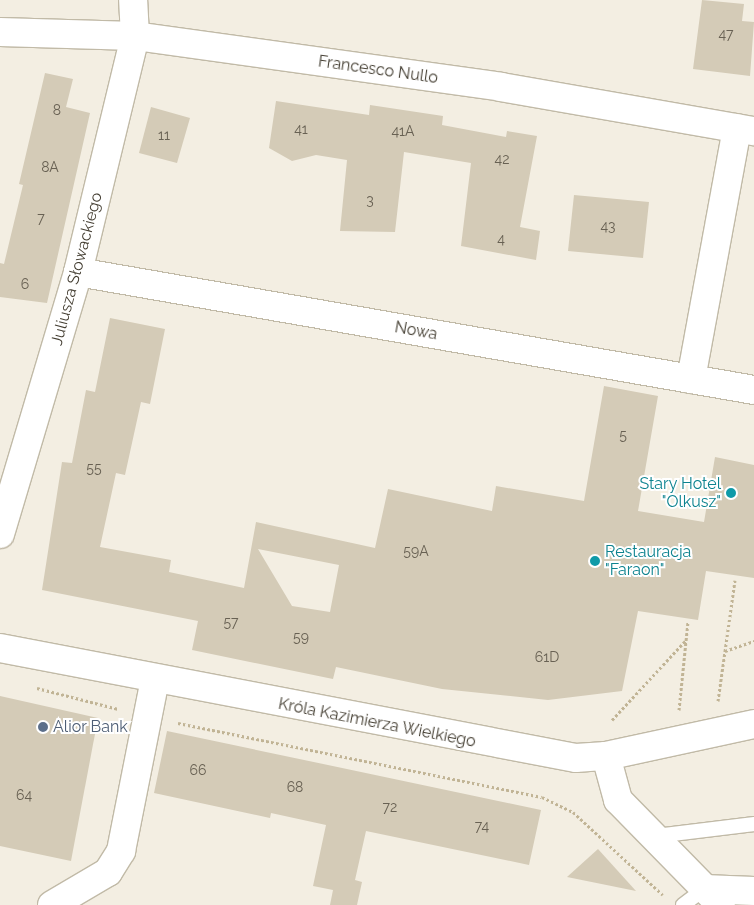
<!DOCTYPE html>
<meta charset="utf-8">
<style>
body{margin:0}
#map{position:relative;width:754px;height:905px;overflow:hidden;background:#f3eee2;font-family:Raleway,sans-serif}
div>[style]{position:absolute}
.building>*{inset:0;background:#d4cbb7}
.path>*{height:3px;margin-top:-1.5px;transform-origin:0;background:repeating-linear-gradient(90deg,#c1b495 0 2.5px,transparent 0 5px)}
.roads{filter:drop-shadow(1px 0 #c1baa7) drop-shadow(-1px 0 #c1baa7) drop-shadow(0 1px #c1baa7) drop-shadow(0 -1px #c1baa7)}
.service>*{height:14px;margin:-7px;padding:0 7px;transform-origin:7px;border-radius:7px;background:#fff}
.minor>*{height:28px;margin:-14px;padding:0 14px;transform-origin:14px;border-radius:14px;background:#fff}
.tertiary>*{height:28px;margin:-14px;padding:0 14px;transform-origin:14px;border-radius:14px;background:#fff}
.dots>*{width:14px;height:14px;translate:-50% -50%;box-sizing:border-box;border:2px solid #fff;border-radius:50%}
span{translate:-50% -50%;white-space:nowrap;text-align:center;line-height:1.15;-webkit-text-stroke:4px #fff;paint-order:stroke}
.number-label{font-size:14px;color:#686153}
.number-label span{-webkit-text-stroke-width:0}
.street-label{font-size:16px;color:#443e32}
.culture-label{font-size:16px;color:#0d838f}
.right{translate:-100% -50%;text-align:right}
.left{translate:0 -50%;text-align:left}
.service-label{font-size:16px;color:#4e5e75}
</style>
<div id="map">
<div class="building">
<i style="clip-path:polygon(702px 0,744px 4px,742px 21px,754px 22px,750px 76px,693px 69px)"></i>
<i style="clip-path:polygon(45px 73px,73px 79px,66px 107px,90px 113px,47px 303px,0 297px,0 263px,4px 264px,23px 185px,19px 184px)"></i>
<i style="clip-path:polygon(276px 101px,369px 115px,370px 105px,443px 116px,442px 125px,506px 137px,507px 131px,537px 136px,520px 227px,540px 231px,536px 260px,461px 246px,471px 163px,404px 152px,395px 232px,340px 231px,347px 160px,316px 155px,292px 161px,269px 148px)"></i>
<i style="clip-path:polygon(151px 107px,190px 118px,177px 163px,139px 153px)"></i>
<i style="clip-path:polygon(574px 195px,649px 202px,643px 258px,568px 251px)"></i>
<i style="clip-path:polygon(evenodd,110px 318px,165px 329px,150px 404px,141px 402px,125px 475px,116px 473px,100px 547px,171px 560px,169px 572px,244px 588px,256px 522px,375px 548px,388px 489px,492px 511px,496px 486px,584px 501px,604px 386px,658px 396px,638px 511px,704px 522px,715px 457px,754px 465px,754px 578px,706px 571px,698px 620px,638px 611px,622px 691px,548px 700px,442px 689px,336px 667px,333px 679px,192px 650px,198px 621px,42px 590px,62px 462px,72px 463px,86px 390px,95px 392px,110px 318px,258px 549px,339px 565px,330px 612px,292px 606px,258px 549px)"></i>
<i style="clip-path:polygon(0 696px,98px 718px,71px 861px,0 846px)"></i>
<i style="clip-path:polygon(167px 731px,541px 810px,529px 865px,366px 831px,355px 880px,362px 882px,357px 905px,330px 905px,333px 890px,313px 886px,326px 825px,271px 813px,270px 818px,154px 793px)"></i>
<i style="clip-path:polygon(598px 849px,636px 891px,567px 877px)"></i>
</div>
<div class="path">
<i style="left:725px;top:651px;width:31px;rotate:-19deg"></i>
<i style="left:37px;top:688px;width:84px;rotate:14.5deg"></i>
<i style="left:718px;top:701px;width:122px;rotate:-82deg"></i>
<i style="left:679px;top:710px;width:88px;rotate:-84.2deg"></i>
<i style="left:612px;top:720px;width:109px;rotate:-47.2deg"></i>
<i style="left:178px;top:723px;width:371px;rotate:11.5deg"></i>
<i style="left:542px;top:797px;width:34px;rotate:26deg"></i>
<i style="left:573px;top:812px;width:122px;rotate:42.7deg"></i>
</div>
<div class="roads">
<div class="service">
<i style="left:656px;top:836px;width:99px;rotate:-7deg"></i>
<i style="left:683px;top:905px;width:26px;rotate:-37deg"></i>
</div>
<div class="minor">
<i style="left:0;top:32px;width:135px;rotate:1.7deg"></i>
<i style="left:135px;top:36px;width:370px;rotate:7.9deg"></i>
<i style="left:501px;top:87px;width:257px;rotate:9.9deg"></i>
<i style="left:78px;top:272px;width:686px;rotate:9.9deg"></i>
<i style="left:691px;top:379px;width:255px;rotate:-79.6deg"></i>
<i style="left:0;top:534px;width:273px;rotate:-73.4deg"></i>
<i style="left:78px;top:272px;width:243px;rotate:-76.4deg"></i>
<i style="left:135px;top:36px;width:36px;rotate:-93deg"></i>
<i style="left:606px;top:756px;width:46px;rotate:74.7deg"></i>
<i style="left:618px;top:800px;width:147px;rotate:45.6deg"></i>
<i style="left:704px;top:889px;width:50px;rotate:2.3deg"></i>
<i style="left:52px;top:905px;width:65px;rotate:-30.5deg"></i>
<i style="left:108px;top:872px;width:25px;rotate:-58deg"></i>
<i style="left:121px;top:851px;width:174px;rotate:-78.8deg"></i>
</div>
<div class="tertiary">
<i style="left:0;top:648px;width:586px;rotate:10.81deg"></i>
<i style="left:576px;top:758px;width:30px;rotate:-4deg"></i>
<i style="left:606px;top:756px;width:151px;rotate:-12.2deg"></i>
</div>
</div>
<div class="dots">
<i style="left:731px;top:493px;background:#0f9aa8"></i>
<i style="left:595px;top:561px;background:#0f9aa8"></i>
<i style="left:43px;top:727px;background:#5c6f8a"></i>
</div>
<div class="number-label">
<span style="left:726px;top:34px">47</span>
<span style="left:57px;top:110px">8</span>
<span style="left:301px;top:129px">41</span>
<span style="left:403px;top:131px">41A</span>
<span style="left:164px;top:135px">11</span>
<span style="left:502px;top:159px">42</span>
<span style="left:50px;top:167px">8A</span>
<span style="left:370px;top:200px">3</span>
<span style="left:41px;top:218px">7</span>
<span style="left:608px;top:226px">43</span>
<span style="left:501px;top:239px">4</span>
<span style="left:25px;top:284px">6</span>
<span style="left:623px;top:435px">5</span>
<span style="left:94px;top:468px">55</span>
<span style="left:416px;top:551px">59A</span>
<span style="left:231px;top:622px">57</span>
<span style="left:301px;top:637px">59</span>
<span style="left:547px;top:657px">61D</span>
<span style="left:198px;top:770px">66</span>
<span style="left:295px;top:787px">68</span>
<span style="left:24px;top:795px">64</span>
<span style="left:390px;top:807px">72</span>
<span style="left:482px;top:826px">74</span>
</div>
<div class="street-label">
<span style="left:378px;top:70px;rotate:8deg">Francesco Nullo</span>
<span style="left:77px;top:269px;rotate:-75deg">Juliusza Słowackiego</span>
<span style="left:416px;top:331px;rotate:10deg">Nowa</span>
<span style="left:377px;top:723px;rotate:11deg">Króla Kazimierza Wielkiego</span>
</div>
<div class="culture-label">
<span class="right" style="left:721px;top:493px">Stary Hotel<br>"Olkusz"</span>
<span class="left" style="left:605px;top:561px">Restauracja<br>"Faraon"</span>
</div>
<div class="service-label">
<span class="left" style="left:53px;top:727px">Alior Bank</span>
</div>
</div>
